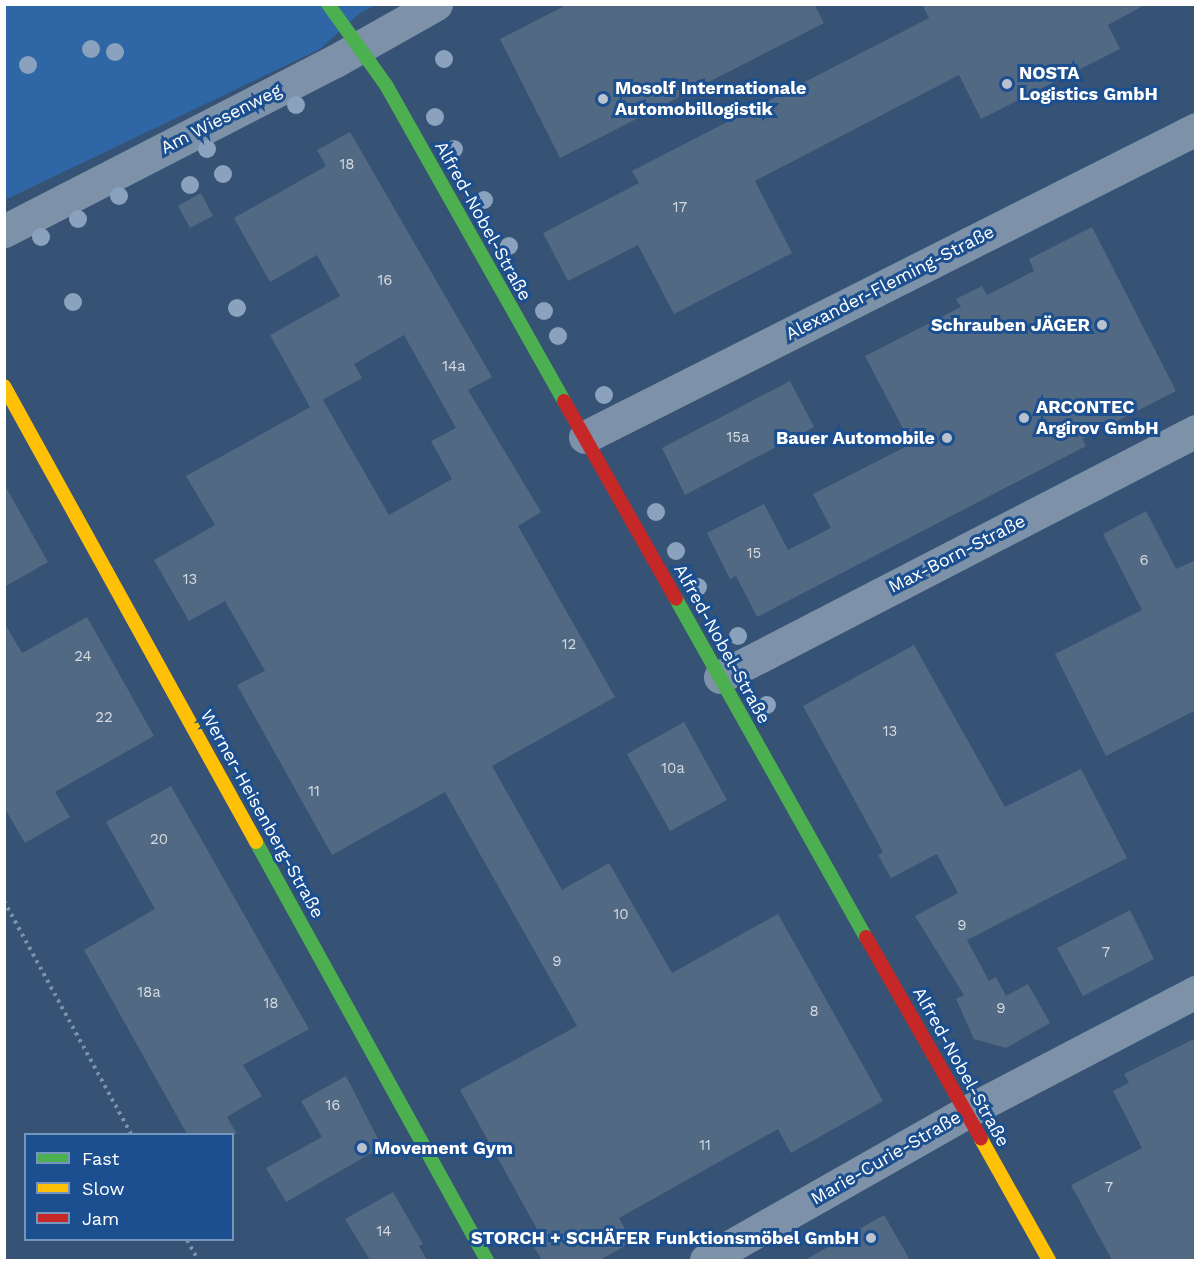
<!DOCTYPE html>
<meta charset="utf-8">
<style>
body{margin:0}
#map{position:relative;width:1200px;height:1265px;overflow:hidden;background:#365274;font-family:"Work Sans",sans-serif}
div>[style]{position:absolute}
.green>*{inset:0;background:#2f66a5}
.building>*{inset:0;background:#526984}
.path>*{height:4px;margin-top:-2px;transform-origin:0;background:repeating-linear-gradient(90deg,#7d92a8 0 3px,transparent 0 7.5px)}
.street>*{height:33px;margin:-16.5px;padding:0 16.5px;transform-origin:16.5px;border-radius:16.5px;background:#7d92a8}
.fast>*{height:14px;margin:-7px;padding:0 7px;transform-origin:7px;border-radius:7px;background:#4caf50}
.slow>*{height:14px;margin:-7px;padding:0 7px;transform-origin:7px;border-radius:7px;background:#ffc107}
.jam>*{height:14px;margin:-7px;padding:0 7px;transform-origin:7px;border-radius:7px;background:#c62828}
.trees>*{width:18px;height:18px;margin:-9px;border-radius:50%;background:#8aa2be}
.dots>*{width:16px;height:16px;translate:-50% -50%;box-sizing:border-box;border:3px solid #1b4f8f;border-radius:50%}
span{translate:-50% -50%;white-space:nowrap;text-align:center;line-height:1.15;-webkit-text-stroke:6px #1b4f8f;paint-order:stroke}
.number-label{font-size:15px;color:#d4dae0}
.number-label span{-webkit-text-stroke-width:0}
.poi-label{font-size:18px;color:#fff;font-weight:700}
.left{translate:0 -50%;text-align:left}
.right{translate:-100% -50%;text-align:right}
.street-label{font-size:18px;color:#fff}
.frame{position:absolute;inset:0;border:6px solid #fff;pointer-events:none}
.legend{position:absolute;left:24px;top:1133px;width:210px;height:108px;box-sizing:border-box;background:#1b4f8f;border:2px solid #7695bc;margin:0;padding:8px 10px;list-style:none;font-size:18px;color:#fff}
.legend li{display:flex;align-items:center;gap:12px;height:30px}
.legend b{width:30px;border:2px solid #7695bc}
</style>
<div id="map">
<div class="green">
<i style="clip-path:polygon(5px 5px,376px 5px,360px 13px,320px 49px,5px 200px)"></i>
</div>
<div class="building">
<i style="clip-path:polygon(568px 4px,814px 4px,824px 23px,560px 158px,500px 39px)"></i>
<i style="clip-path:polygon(922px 4px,1146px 4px,1108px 25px,1120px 49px,981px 119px,959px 75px,755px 181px,792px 253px,674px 314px,638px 245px,568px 281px,543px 233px,639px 183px,632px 171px,929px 18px)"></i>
<i style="clip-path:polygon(350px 132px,492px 377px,468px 390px,541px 512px,518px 526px,615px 697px,492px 766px,562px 890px,609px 863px,672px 973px,778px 914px,883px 1101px,791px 1153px,778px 1129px,619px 1218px,632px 1242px,600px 1260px,542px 1260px,526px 1235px,537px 1229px,460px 1090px,577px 1026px,445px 792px,332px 855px,237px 685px,265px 671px,225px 601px,189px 621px,154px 560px,215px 525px,186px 476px,323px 400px,389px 515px,452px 479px,431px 441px,456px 428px,404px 335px,354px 364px,362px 378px,310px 407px,270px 335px,340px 296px,317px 255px,270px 282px,234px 218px,326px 166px,317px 150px)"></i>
<i style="clip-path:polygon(201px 193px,213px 216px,190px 228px,178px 206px)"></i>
<i style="clip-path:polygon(1092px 227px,1176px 391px,1082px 439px,1086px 446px,757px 617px,736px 576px,730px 579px,707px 533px,764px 504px,788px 550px,831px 528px,813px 494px,911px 444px,865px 356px,961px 307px,956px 299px,982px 286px,987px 295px,1034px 271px,1029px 259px)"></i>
<i style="clip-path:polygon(790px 381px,814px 427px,685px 495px,662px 448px)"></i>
<i style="clip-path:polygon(4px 484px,48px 562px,4px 587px)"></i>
<i style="clip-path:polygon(1146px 511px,1176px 569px,1196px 560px,1196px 710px,1106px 756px,1055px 654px,1142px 610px,1103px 534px)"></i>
<i style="clip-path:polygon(87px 617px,154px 736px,55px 792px,70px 817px,25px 843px,4px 807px,4px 622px,22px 653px)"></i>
<i style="clip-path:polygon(914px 645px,1005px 807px,1081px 769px,1127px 858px,967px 940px,989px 981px,996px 977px,1006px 996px,1028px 984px,1050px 1023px,1006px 1048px,974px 1039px,956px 999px,964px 995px,915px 916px,958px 893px,937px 854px,891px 878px,878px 855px,883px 852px,803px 706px)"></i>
<i style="clip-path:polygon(684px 722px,727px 800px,670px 831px,627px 754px)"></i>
<i style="clip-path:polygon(171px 786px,309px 1029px,243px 1065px,262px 1096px,227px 1117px,237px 1134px,187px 1134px,84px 950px,155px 909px,106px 822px)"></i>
<i style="clip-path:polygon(1130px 910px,1154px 959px,1083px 996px,1057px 948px)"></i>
<i style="clip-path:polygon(1196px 1038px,1196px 1260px,1112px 1260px,1071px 1185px,1142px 1148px,1113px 1091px,1129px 1083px,1124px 1074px)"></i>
<i style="clip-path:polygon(346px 1076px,382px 1147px,286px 1202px,266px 1168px,322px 1137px,301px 1101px)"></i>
<i style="clip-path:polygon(393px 1192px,423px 1244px,419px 1246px,427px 1260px,370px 1260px,345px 1219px)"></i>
<i style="clip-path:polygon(884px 1215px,910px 1260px,805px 1260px)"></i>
</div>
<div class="path">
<i style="left:4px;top:901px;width:265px;rotate:61.4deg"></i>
<i style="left:187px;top:1240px;width:23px;rotate:61deg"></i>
</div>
<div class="street">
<i style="left:4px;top:231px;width:372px;rotate:-27.2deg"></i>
<i style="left:335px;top:61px;width:116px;rotate:-29.4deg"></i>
<i style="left:585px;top:437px;width:684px;rotate:-26.75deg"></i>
<i style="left:720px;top:677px;width:536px;rotate:-27.33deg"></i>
<i style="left:706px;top:1260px;width:299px;rotate:-29.6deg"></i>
<i style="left:966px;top:1112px;width:259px;rotate:-27.6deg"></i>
</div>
<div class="fast">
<i style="left:328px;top:4px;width:100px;rotate:54.4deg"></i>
<i style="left:386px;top:85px;width:363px;rotate:60.6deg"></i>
<i style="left:676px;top:599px;width:388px;rotate:60.7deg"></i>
<i style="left:256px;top:842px;width:478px;rotate:61.1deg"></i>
</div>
<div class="slow">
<i style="left:4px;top:386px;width:521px;rotate:61.07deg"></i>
<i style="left:981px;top:1139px;width:139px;rotate:60.7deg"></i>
</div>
<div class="jam">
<i style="left:564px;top:401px;width:227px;rotate:60.5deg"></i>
<i style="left:866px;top:937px;width:232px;rotate:60.3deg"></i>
</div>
<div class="trees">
<i style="left:91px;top:49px"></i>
<i style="left:115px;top:52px"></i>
<i style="left:444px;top:59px"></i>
<i style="left:28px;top:65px"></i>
<i style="left:296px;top:105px"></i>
<i style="left:435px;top:117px"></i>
<i style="left:207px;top:149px"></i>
<i style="left:454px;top:149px"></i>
<i style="left:223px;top:174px"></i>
<i style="left:190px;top:185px"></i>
<i style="left:119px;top:196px"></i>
<i style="left:484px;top:200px"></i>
<i style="left:78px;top:219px"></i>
<i style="left:41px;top:237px"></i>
<i style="left:509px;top:246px"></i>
<i style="left:73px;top:302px"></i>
<i style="left:237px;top:308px"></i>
<i style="left:544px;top:311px"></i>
<i style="left:558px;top:336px"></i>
<i style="left:604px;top:395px"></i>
<i style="left:656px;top:512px"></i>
<i style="left:676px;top:551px"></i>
<i style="left:698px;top:587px"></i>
<i style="left:738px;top:636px"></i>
<i style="left:767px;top:705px"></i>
</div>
<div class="dots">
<i style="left:1007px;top:84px;background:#b9c2ce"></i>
<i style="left:603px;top:99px;background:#b9c2ce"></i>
<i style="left:1102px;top:325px;background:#b9c2ce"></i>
<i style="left:1024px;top:418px;background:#b9c2ce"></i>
<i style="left:947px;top:438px;background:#b9c2ce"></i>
<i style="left:362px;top:1148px;background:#b9c2ce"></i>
<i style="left:871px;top:1238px;background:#b9c2ce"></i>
</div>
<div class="number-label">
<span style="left:347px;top:165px">18</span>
<span style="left:680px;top:208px">17</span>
<span style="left:385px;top:281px">16</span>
<span style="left:454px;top:367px">14a</span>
<span style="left:738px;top:438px">15a</span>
<span style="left:754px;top:554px">15</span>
<span style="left:1144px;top:561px">6</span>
<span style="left:190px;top:580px">13</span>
<span style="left:569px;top:645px">12</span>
<span style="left:83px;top:657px">24</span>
<span style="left:104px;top:718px">22</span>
<span style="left:890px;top:732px">13</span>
<span style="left:673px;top:769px">10a</span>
<span style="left:314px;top:792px">11</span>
<span style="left:159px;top:840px">20</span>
<span style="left:621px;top:915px">10</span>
<span style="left:962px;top:926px">9</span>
<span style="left:1106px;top:953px">7</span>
<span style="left:557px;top:962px">9</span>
<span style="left:149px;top:993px">18a</span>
<span style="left:271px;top:1004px">18</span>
<span style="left:1001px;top:1009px">9</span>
<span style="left:814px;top:1012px">8</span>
<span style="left:333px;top:1106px">16</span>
<span style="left:705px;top:1146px">11</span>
<span style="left:1109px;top:1188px">7</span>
<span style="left:384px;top:1232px">14</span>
</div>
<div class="poi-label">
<span class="left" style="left:1019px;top:84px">NOSTA<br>Logistics GmbH</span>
<span class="left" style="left:615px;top:99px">Mosolf Internationale<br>Automobillogistik</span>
<span class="right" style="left:1090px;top:325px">Schrauben JÄGER</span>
<span class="left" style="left:1036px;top:418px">ARCONTEC<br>Argirov GmbH</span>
<span class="right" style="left:935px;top:438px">Bauer Automobile</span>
<span class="left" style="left:374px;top:1148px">Movement Gym</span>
<span class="right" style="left:859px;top:1238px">STORCH + SCHÄFER Funktionsmöbel GmbH</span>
</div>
<div class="street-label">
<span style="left:221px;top:119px;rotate:-27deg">Am Wiesenweg</span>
<span style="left:483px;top:221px;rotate:61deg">Alfred-Nobel-Straße</span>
<span style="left:890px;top:283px;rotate:-27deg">Alexander-Fleming-Straße</span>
<span style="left:957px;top:554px;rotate:-27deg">Max-Born-Straße</span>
<span style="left:722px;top:644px;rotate:61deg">Alfred-Nobel-Straße</span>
<span style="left:262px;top:814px;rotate:61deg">Werner-Heisenberg-Straße</span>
<span style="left:961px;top:1067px;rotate:61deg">Alfred-Nobel-Straße</span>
<span style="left:886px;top:1158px;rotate:-30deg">Marie-Curie-Straße</span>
</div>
<div class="frame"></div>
<ul class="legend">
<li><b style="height:8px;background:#4caf50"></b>Fast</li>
<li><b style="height:8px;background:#ffc107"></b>Slow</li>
<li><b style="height:8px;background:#c62828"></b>Jam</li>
</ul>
</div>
